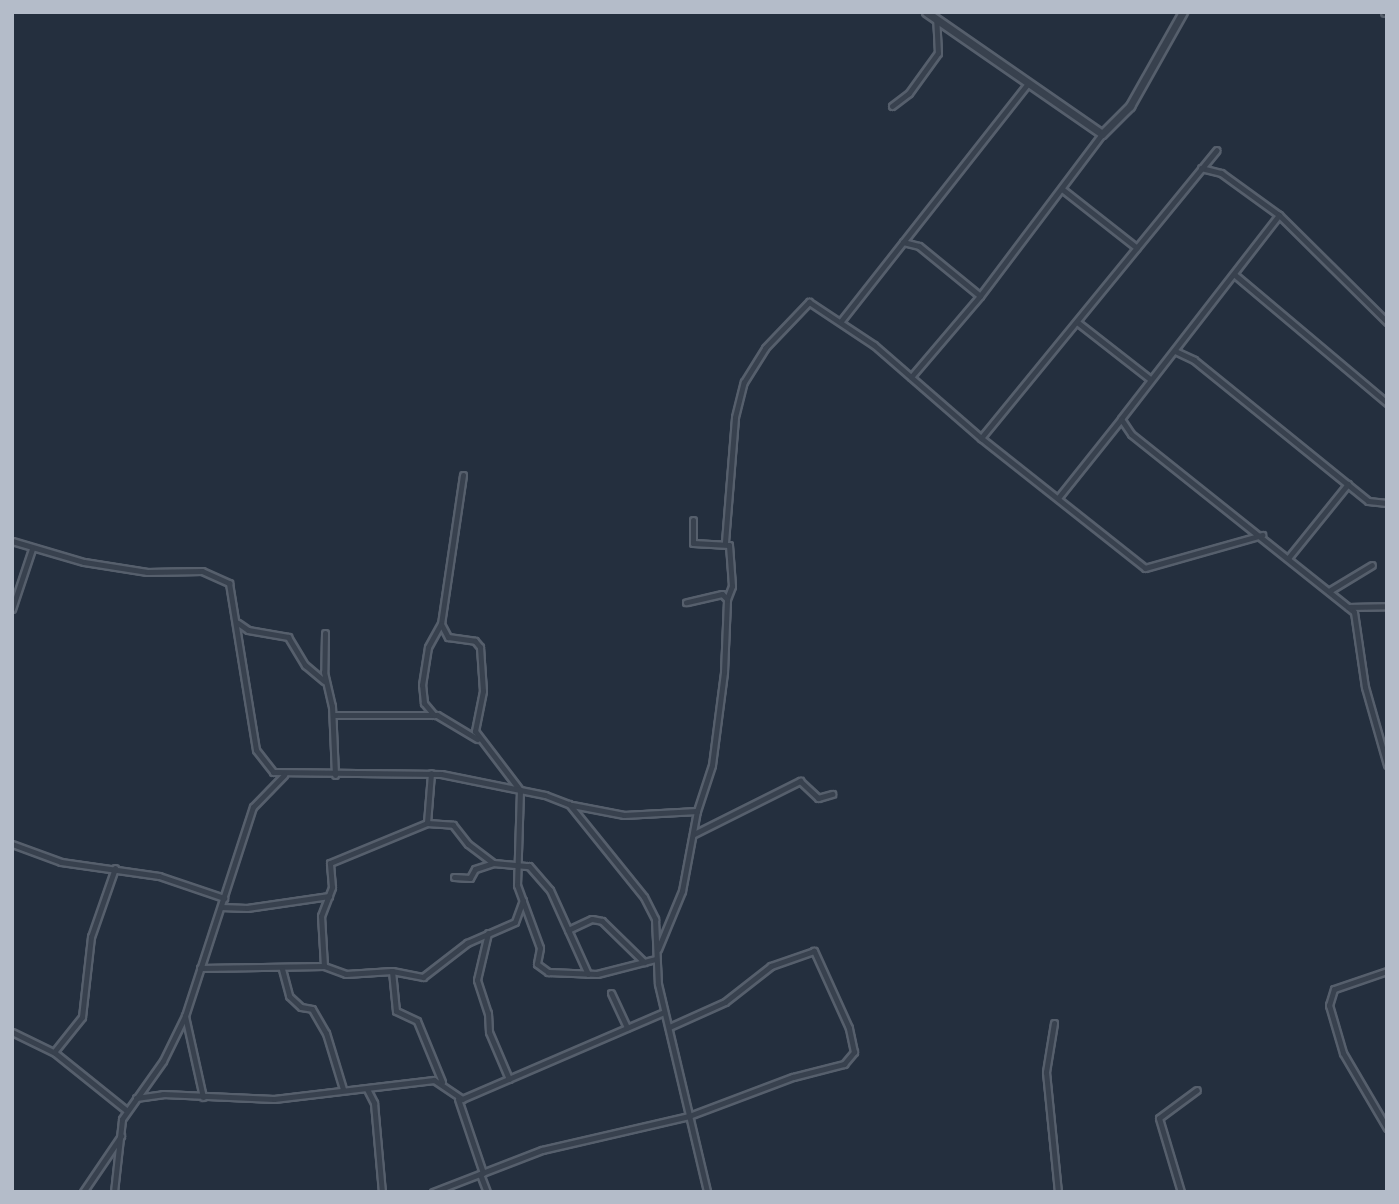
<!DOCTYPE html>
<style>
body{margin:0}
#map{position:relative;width:1399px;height:1204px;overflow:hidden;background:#242f3e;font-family:"Archivo Narrow",sans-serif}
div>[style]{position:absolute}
.roads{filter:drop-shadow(2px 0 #565f6c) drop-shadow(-2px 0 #565f6c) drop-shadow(0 2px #565f6c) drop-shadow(0 -2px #565f6c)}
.minor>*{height:5px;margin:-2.5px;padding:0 2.5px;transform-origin:2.5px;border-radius:2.5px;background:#38414e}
.tertiary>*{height:7px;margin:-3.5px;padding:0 3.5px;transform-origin:3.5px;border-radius:3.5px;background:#38414e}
span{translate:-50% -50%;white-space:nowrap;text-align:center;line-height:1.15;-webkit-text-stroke:5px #1d2633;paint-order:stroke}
.frame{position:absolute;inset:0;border:14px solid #b4bcc9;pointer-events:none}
</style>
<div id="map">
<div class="roads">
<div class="minor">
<i style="left:892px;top:106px;width:21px;rotate:-37deg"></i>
<i style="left:909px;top:93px;width:49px;rotate:-54.1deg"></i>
<i style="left:938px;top:53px;width:33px;rotate:-93deg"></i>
<i style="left:1201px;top:168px;width:21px;rotate:14deg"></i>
<i style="left:1221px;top:173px;width:72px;rotate:35.9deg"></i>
<i style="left:1279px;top:215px;width:152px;rotate:44.7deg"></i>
<i style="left:1062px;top:189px;width:95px;rotate:38.2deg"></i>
<i style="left:1279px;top:215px;width:258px;rotate:127.8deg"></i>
<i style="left:1121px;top:419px;width:18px;rotate:56deg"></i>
<i style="left:1131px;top:434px;width:285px;rotate:38.6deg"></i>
<i style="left:1354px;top:612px;width:76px;rotate:81.7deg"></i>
<i style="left:1365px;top:687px;width:81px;rotate:74.2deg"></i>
<i style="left:903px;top:242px;width:16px;rotate:14deg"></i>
<i style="left:919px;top:246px;width:79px;rotate:39.3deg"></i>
<i style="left:1235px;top:275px;width:199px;rotate:40.1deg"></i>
<i style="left:841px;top:321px;width:300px;rotate:-51.8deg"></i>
<i style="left:1077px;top:322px;width:93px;rotate:38deg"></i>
<i style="left:1175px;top:351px;width:21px;rotate:25deg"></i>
<i style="left:1194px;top:360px;width:224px;rotate:39deg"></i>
<i style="left:1368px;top:501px;width:19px;rotate:6deg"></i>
<i style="left:911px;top:377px;width:106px;rotate:-49.6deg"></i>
<i style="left:980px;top:296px;width:203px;rotate:-53deg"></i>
<i style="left:981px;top:438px;width:372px;rotate:-50.7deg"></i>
<i style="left:463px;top:475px;width:151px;rotate:98.4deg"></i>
<i style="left:441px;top:624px;width:15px;rotate:62deg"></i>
<i style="left:448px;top:637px;width:27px;rotate:8deg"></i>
<i style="left:475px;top:641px;width:8px;rotate:50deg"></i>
<i style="left:480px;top:647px;width:44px;rotate:86.1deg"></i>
<i style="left:483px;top:691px;width:41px;rotate:101.3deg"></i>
<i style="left:475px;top:731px;width:74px;rotate:52.7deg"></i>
<i style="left:520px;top:790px;width:95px;rotate:91.8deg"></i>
<i style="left:517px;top:885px;width:67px;rotate:69.9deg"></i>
<i style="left:540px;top:948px;width:16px;rotate:101deg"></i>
<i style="left:537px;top:964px;width:14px;rotate:36deg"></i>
<i style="left:548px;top:972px;width:49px;rotate:2.3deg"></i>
<i style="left:597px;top:974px;width:61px;rotate:-14.3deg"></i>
<i style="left:1058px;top:498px;width:101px;rotate:-51.4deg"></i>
<i style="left:693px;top:520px;width:23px;rotate:90deg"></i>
<i style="left:693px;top:543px;width:36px;rotate:3deg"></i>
<i style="left:729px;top:545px;width:41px;rotate:85.8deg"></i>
<i style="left:732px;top:586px;width:14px;rotate:111deg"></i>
<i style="left:12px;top:541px;width:75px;rotate:16.3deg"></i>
<i style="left:84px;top:562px;width:64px;rotate:9deg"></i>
<i style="left:147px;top:572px;width:55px;rotate:-1deg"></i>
<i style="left:202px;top:571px;width:30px;rotate:24deg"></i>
<i style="left:229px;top:583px;width:169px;rotate:80.8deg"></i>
<i style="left:256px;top:750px;width:28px;rotate:52deg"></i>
<i style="left:273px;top:772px;width:168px;rotate:0.7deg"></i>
<i style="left:441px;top:774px;width:106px;rotate:11.4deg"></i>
<i style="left:545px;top:795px;width:26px;rotate:21deg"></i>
<i style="left:569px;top:804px;width:119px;rotate:51.1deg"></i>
<i style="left:644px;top:897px;width:25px;rotate:63deg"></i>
<i style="left:655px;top:919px;width:65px;rotate:87.4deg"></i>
<i style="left:658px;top:984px;width:214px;rotate:76.7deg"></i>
<i style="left:725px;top:542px;width:125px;rotate:-85.4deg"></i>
<i style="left:735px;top:417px;width:36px;rotate:-76deg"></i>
<i style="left:744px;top:382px;width:40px;rotate:-58deg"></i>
<i style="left:765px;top:348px;width:64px;rotate:-46.3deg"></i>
<i style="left:809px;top:302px;width:78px;rotate:33.5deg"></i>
<i style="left:874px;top:345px;width:142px;rotate:41deg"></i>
<i style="left:981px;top:438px;width:209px;rotate:38.4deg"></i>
<i style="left:1145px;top:568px;width:122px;rotate:-15.8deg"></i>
<i style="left:1289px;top:557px;width:94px;rotate:-51.1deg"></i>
<i style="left:1329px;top:591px;width:50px;rotate:-31.2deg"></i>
<i style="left:1348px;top:607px;width:39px;rotate:-1deg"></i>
<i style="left:12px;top:609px;width:63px;rotate:-71.6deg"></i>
<i style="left:238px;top:623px;width:12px;rotate:35deg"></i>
<i style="left:248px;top:630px;width:41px;rotate:9.9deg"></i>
<i style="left:288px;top:637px;width:33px;rotate:59deg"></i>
<i style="left:305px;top:665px;width:25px;rotate:40deg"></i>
<i style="left:325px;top:633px;width:39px;rotate:91deg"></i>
<i style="left:324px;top:672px;width:35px;rotate:77deg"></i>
<i style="left:332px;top:706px;width:69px;rotate:87.5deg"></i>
<i style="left:333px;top:715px;width:104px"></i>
<i style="left:437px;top:715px;width:47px;rotate:31deg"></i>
<i style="left:434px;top:715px;width:16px;rotate:-130deg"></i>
<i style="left:424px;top:703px;width:18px;rotate:-96deg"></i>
<i style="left:422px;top:685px;width:38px;rotate:-81deg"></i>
<i style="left:428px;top:647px;width:26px;rotate:-61deg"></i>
<i style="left:572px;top:805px;width:53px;rotate:10.9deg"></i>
<i style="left:624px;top:815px;width:73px;rotate:-3.1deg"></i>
<i style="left:427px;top:823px;width:26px;rotate:4deg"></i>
<i style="left:453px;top:825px;width:24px;rotate:52deg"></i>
<i style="left:468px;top:844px;width:31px;rotate:37deg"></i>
<i style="left:694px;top:834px;width:119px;rotate:-26.6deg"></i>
<i style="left:800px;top:781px;width:25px;rotate:43deg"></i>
<i style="left:818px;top:798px;width:15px;rotate:-16deg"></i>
<i style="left:12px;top:844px;width:52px;rotate:20.2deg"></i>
<i style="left:61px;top:862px;width:99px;rotate:8.1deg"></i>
<i style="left:159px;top:876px;width:69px;rotate:18.7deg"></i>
<i style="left:454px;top:877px;width:16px;rotate:4deg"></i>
<i style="left:470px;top:878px;width:10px;rotate:-61deg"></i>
<i style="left:475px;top:869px;width:19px;rotate:-18deg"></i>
<i style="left:493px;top:863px;width:36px;rotate:5deg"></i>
<i style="left:529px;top:866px;width:32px;rotate:49deg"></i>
<i style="left:550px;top:890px;width:92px;rotate:65.7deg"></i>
<i style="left:221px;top:907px;width:26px;rotate:2deg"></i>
<i style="left:247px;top:908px;width:83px;rotate:-8.3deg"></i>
<i style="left:568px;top:930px;width:26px;rotate:-25deg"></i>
<i style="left:592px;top:919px;width:10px;rotate:11deg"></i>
<i style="left:602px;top:921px;width:59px;rotate:44.3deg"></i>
<i style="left:488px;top:933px;width:48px;rotate:103.2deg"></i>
<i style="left:477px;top:980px;width:35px;rotate:72deg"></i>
<i style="left:488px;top:1013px;width:19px;rotate:87deg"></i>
<i style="left:489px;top:1032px;width:51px;rotate:66.9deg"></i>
<i style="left:658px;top:949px;width:63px;rotate:-67.5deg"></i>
<i style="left:682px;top:891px;width:81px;rotate:-79.4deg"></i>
<i style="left:697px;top:811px;width:48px;rotate:-71.9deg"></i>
<i style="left:712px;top:765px;width:94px;rotate:-82.6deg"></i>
<i style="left:724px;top:672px;width:73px;rotate:-87.6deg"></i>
<i style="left:727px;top:599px;width:7px;rotate:-135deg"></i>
<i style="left:722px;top:594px;width:37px;rotate:167deg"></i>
<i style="left:324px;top:966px;width:23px;rotate:20deg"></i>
<i style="left:346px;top:974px;width:46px;rotate:-3.7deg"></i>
<i style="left:392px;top:971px;width:32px;rotate:11deg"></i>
<i style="left:423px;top:977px;width:56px;rotate:-37.7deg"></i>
<i style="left:467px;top:943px;width:52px;rotate:-23.6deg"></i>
<i style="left:515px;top:922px;width:23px;rotate:-70deg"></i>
<i style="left:200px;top:968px;width:124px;rotate:-0.9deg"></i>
<i style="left:324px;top:966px;width:50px;rotate:-93.4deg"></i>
<i style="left:321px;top:916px;width:31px;rotate:-69deg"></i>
<i style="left:332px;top:887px;width:24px;rotate:-95deg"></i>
<i style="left:330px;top:863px;width:105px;rotate:-22.4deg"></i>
<i style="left:427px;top:823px;width:50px;rotate:-85.4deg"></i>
<i style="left:282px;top:969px;width:28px;rotate:75deg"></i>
<i style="left:289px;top:996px;width:16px;rotate:43deg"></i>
<i style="left:301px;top:1007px;width:11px;rotate:10deg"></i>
<i style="left:312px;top:1009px;width:28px;rotate:60deg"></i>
<i style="left:326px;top:1033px;width:59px;rotate:73.1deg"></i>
<i style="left:392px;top:971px;width:40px;rotate:84.3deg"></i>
<i style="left:396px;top:1011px;width:23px;rotate:25deg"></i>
<i style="left:417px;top:1021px;width:66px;rotate:67.7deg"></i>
<i style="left:1387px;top:971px;width:56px;rotate:161.2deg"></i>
<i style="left:1334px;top:989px;width:17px;rotate:107deg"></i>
<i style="left:1329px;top:1005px;width:50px;rotate:73.7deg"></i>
<i style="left:1343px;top:1053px;width:87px;rotate:59.6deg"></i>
<i style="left:611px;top:993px;width:38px;rotate:65deg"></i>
<i style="left:185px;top:1016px;width:83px;rotate:77.5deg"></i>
<i style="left:1054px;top:1023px;width:50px;rotate:99.3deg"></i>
<i style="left:1046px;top:1072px;width:121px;rotate:84.3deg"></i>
<i style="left:12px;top:1032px;width:48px;rotate:26deg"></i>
<i style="left:55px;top:1053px;width:91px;rotate:38.8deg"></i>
<i style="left:54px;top:1052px;width:45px;rotate:-51.3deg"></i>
<i style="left:82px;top:1017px;width:81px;rotate:-83.6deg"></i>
<i style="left:91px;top:937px;width:73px;rotate:-70.8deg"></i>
<i style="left:367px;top:1089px;width:16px;rotate:63deg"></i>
<i style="left:374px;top:1103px;width:89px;rotate:84.9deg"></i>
<i style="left:136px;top:1098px;width:27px;rotate:-8deg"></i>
<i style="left:163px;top:1094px;width:111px;rotate:2.6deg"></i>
<i style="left:274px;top:1099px;width:161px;rotate:-6.8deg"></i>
<i style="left:434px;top:1080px;width:34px;rotate:34deg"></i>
<i style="left:462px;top:1099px;width:220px;rotate:-23.3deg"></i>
<i style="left:458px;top:1099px;width:78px;rotate:71.3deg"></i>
<i style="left:480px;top:1174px;width:19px;rotate:69deg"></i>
<i style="left:83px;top:1192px;width:68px;rotate:-55.8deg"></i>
<i style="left:114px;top:1192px;width:73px;rotate:-83.7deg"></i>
<i style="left:122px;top:1119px;width:71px;rotate:-54.7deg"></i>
<i style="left:163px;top:1061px;width:50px;rotate:-63.9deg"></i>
<i style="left:185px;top:1016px;width:220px;rotate:-72deg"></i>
<i style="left:253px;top:807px;width:45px;rotate:-45.9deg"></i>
<i style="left:433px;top:1192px;width:117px;rotate:-21.1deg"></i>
<i style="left:542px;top:1150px;width:151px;rotate:-13deg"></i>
<i style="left:689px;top:1116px;width:111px;rotate:-20.6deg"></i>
<i style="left:793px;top:1077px;width:53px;rotate:-14.3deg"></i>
<i style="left:844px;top:1064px;width:16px;rotate:-50deg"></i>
<i style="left:854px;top:1052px;width:25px;rotate:-102deg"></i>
<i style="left:849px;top:1028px;width:85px;rotate:-114.4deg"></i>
<i style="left:814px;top:951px;width:46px;rotate:160.8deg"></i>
<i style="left:771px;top:966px;width:58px;rotate:142deg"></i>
<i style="left:725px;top:1002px;width:61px;rotate:155.9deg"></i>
<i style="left:1181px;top:1192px;width:77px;rotate:-106.6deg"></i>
<i style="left:1159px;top:1118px;width:47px;rotate:-36.4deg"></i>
</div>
<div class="tertiary">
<i style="left:926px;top:12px;width:214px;rotate:34.7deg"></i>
<i style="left:1102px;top:134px;width:40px;rotate:-45deg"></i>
<i style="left:1130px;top:106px;width:108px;rotate:-60.6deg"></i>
<i style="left:1385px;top:12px;width:2px"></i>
</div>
</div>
<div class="frame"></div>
</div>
